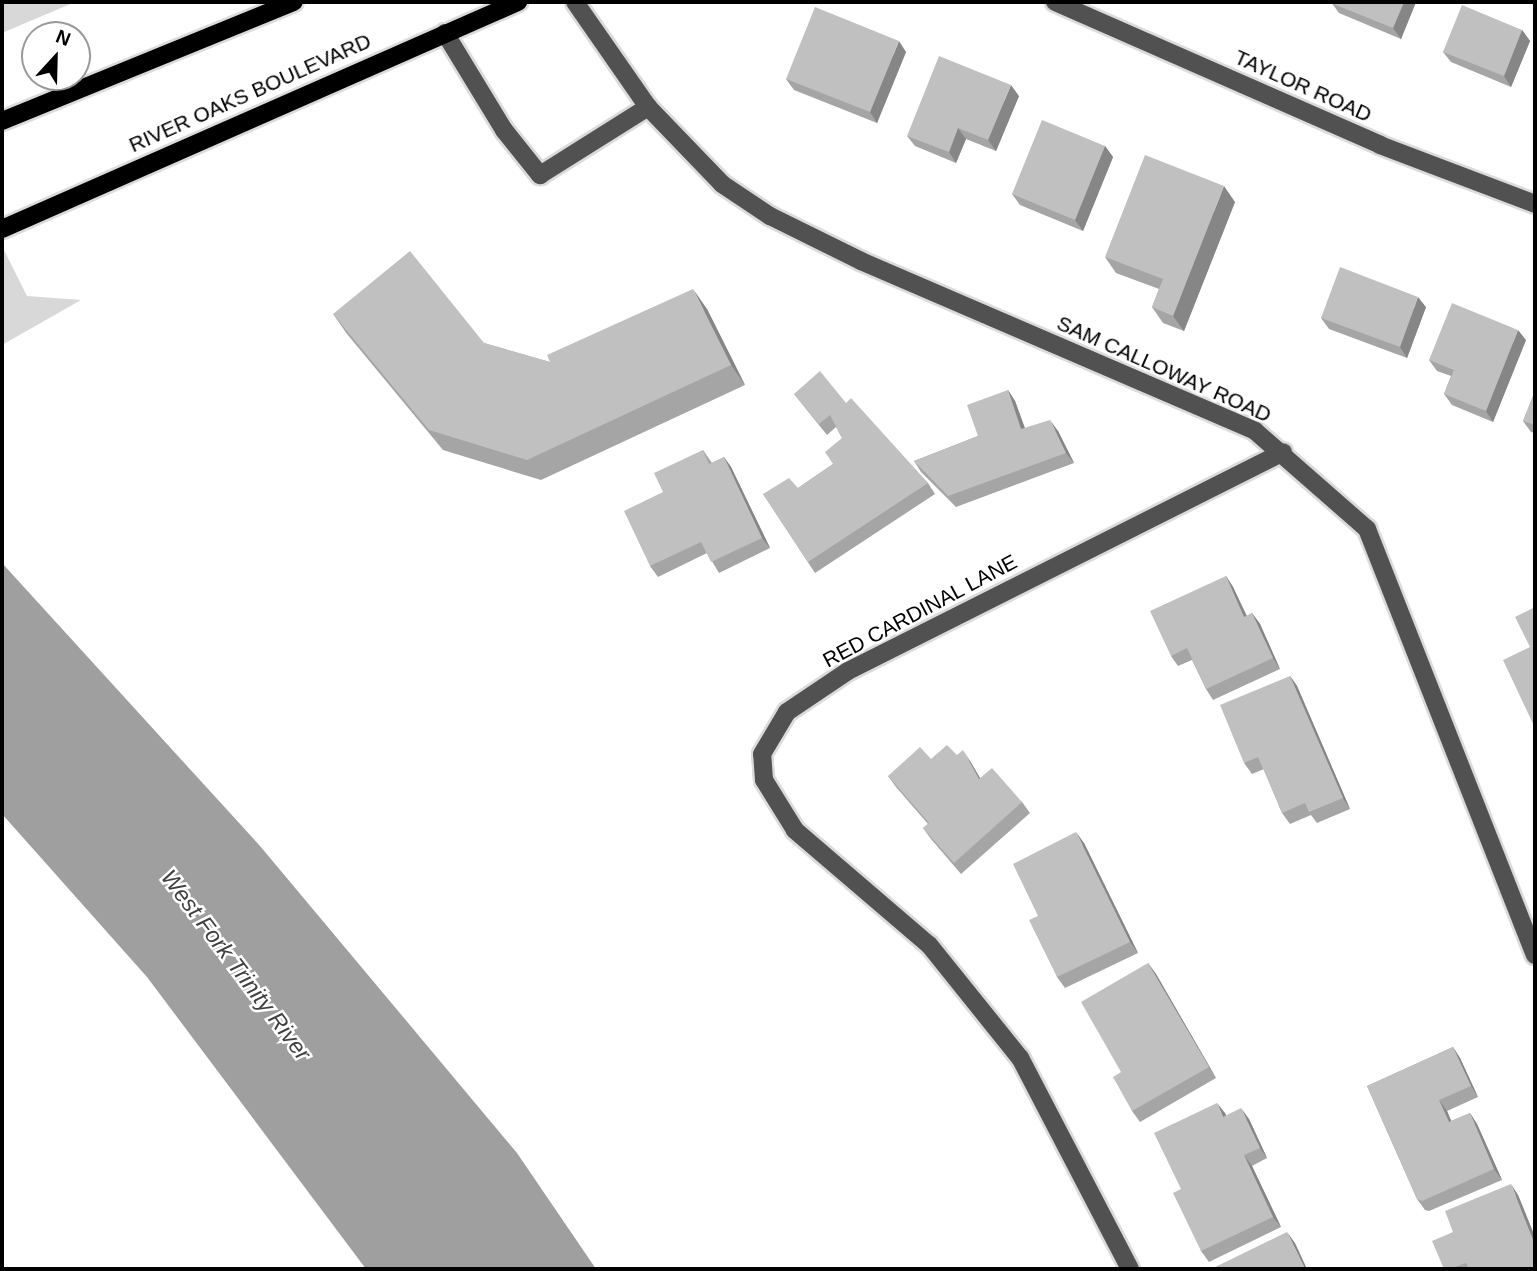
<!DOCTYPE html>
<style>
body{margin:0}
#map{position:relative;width:1537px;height:1271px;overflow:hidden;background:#fff;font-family:Helvetica,sans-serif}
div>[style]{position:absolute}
.green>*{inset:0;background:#d8d8d8}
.water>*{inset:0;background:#9f9f9f}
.roads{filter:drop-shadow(2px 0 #dbdbdb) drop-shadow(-2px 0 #dbdbdb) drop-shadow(0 2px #dbdbdb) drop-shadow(0 -2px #dbdbdb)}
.minor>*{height:18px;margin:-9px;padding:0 9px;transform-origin:9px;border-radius:9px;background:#515151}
.major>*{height:18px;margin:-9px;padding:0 9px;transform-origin:9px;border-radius:9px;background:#000}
.wall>*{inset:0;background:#a5a5a5}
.shaded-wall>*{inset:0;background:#868686}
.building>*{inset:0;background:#c0c0c0}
span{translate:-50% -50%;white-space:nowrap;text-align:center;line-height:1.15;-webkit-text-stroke:5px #fff;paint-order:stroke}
.street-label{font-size:21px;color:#000}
.water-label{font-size:23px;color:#404040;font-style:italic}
.frame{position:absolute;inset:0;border:4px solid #000;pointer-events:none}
.north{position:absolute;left:21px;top:21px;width:70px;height:70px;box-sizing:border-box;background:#fff;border:2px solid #999;border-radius:50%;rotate:22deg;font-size:19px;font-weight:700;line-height:28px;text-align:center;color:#000}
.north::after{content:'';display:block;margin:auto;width:24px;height:32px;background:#000;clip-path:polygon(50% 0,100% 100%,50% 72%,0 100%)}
</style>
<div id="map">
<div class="green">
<i style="clip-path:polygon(2px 2px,75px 2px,2px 33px)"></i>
<i style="clip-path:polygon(2px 246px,27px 296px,81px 300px,2px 345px)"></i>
</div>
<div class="water">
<i style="clip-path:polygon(2px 563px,260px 846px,517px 1153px,596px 1269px,366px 1269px,147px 977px,2px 814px)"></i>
</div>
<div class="roads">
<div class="minor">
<i style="left:575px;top:2px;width:128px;rotate:55.2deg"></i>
<i style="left:648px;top:107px;width:107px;rotate:46.1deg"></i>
<i style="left:722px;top:184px;width:58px;rotate:33.7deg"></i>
<i style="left:770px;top:216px;width:102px;rotate:26.3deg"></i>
<i style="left:861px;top:261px;width:429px;rotate:23.3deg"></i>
<i style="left:1255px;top:431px;width:149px;rotate:41.2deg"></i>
<i style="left:1367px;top:529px;width:458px;rotate:68.5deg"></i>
<i style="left:1055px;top:2px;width:355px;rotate:23.7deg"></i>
<i style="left:1380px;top:145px;width:166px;rotate:20.8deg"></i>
<i style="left:445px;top:33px;width:114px;rotate:58.7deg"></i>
<i style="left:504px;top:130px;width:58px;rotate:51.3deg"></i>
<i style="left:540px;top:175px;width:128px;rotate:-32.2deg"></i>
<i style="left:1130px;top:1269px;width:238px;rotate:-117.5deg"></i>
<i style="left:1020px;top:1058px;width:145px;rotate:-128.8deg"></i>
<i style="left:929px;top:945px;width:177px;rotate:-139.4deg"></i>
<i style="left:795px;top:830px;width:59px;rotate:-121.8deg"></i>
<i style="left:764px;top:780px;width:26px;rotate:-94deg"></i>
<i style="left:762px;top:754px;width:49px;rotate:-59.2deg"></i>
<i style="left:787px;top:712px;width:73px;rotate:-33.9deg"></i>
<i style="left:848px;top:671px;width:487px;rotate:-26.7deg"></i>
</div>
<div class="major">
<i style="left:2px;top:121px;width:315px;rotate:-22.2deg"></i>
<i style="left:2px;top:229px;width:564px;rotate:-23.75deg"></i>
</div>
</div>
<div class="wall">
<i style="clip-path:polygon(1331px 2px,1416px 2px,1401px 39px,1339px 13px)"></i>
<i style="clip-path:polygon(1522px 30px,1530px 41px,1511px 87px,1451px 62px,1443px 52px)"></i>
<i style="clip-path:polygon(906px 52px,877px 123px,794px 90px,786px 79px)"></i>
<i style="clip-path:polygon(1019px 96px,996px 151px,966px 139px,956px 163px,915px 146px,907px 136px)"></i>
<i style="clip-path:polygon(1105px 146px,1113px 157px,1083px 231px,1020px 205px,1012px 194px)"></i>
<i style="clip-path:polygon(1235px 202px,1184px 331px,1163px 323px,1152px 307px,1159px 289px,1116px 273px,1105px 257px)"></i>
<i style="clip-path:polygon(1426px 307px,1407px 358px,1329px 329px,1321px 318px)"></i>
<i style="clip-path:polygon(707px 309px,745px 385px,541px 480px,443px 450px,347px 334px,333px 314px,484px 343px,550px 362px)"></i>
<i style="clip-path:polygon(1526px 340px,1493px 422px,1452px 405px,1444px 394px,1451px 376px,1437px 371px,1429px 360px)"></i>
<i style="clip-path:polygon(1008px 390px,1015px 401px,1025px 428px,1058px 431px,1074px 463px,956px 507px,921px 472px,914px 461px,978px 436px)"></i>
<i style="clip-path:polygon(1535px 391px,1535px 433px,1531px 432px,1523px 421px)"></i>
<i style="clip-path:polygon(794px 394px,846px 403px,928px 483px,935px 494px,815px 573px,763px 494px,798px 488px,833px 464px,842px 438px,836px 427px,827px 435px)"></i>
<i style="clip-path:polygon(703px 450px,712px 463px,724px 457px,731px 467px,770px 548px,719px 573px,707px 553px,658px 577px,650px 566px,663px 492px)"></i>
<i style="clip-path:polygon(1226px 576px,1233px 587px,1247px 616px,1252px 613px,1260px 624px,1280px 669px,1213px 700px,1206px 689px,1192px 660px,1178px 666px,1171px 656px)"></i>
<i style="clip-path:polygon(1290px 676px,1297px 686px,1350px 809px,1317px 823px,1311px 815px,1290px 824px,1282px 813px,1264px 769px,1252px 774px,1244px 763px)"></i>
<i style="clip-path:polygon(957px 755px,970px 761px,980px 778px,1022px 802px,1030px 813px,961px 874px,931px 839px,923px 828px,928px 824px,896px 787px,888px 776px,931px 759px)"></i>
<i style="clip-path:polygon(1084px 843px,1138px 953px,1065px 988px,1057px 977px,1038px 916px)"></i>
<i style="clip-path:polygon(1148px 963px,1156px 974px,1216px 1078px,1140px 1122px,1132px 1111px,1121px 1072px)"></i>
<i style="clip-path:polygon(1453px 1047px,1460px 1058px,1478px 1097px,1447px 1111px,1451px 1121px,1470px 1113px,1477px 1124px,1502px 1180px,1429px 1211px,1425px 1210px,1417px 1199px,1367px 1086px)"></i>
<i style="clip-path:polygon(1225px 1113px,1226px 1116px,1249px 1119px,1267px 1158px,1252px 1166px,1281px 1227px,1209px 1262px,1201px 1251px,1181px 1189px)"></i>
<i style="clip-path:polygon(1518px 1195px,1535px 1237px,1535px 1269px,1444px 1269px,1453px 1232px)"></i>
</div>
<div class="shaded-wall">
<i style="clip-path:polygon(1404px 2px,1416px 2px,1401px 39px,1393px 28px)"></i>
<i style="clip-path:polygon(1522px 30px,1530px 41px,1511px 87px,1504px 76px)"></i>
<i style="clip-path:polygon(899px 41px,906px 52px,877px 123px,870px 112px)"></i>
<i style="clip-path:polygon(1011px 85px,1019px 96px,996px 151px,988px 140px)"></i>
<i style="clip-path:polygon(958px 128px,966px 139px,956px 163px,949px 152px)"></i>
<i style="clip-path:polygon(1105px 146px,1113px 157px,1083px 231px,1075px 220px)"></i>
<i style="clip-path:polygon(1224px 186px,1235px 202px,1184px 331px,1173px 316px)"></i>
<i style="clip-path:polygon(693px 289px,707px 309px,745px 385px,731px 365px)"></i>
<i style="clip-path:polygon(1418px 297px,1426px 307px,1407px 358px,1400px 347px)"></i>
<i style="clip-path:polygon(1518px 330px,1526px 340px,1493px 422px,1486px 411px)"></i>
<i style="clip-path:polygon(1008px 390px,1015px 401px,1029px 440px,1021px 429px)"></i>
<i style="clip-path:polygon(1050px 420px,1058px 431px,1074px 463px,1066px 453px)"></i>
<i style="clip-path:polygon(724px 457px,731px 467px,770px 548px,762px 538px)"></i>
<i style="clip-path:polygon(1226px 576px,1233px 587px,1252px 628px,1244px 617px)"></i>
<i style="clip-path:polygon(1252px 613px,1260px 624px,1280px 669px,1273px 658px)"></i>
<i style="clip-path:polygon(1290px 676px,1297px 686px,1350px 809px,1343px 798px)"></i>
<i style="clip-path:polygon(963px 750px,970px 761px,987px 790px,979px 779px)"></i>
<i style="clip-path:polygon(1076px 832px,1084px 843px,1138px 953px,1130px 942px)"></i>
<i style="clip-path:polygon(1148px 963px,1156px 974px,1216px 1078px,1209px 1067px)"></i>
<i style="clip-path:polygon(1453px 1047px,1460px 1058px,1478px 1097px,1471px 1086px)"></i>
<i style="clip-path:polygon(1439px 1100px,1447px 1111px,1456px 1132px,1449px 1122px)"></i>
<i style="clip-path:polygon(1217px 1103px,1225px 1113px,1231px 1128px,1223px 1117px)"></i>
<i style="clip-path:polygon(1241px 1108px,1249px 1119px,1267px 1158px,1260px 1148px)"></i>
<i style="clip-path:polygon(1470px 1113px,1477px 1124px,1502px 1180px,1494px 1169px)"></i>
<i style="clip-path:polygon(1244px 1155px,1252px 1166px,1281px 1227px,1273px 1217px)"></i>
<i style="clip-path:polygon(1511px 1184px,1518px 1195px,1535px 1237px,1535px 1245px)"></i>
<i style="clip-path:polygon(1287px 1232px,1295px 1243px,1307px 1269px,1305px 1269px)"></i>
</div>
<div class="building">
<i style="clip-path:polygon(1331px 2px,1404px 2px,1393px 28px,1331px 3px)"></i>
<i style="clip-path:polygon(1462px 5px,1522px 30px,1504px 76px,1443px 52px)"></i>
<i style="clip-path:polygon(815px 7px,899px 41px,870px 112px,786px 79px)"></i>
<i style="clip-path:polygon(939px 56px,1011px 85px,988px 140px,958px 128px,949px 152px,907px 136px)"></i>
<i style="clip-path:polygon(1042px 120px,1105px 146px,1075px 220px,1012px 194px)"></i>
<i style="clip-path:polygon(1145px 155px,1224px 186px,1173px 316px,1152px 307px,1163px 279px,1105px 257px)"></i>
<i style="clip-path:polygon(410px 251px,484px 343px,550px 362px,547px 355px,693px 289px,731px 365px,527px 460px,429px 430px,333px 314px)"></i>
<i style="clip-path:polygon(1340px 267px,1418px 297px,1400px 347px,1321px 318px)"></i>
<i style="clip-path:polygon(1452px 303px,1518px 330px,1486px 411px,1444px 394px,1454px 370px,1429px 360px)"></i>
<i style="clip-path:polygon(820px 371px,846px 403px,851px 398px,928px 483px,808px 562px,763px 494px,789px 478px,798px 488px,833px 464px,825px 452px,842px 438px,830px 415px,819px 424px,794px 394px)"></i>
<i style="clip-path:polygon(1008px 390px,1021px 429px,1050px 420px,1066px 453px,948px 496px,914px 461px,978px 436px,967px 405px)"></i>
<i style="clip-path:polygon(1535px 391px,1535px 425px,1523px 421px)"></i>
<i style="clip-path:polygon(703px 450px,709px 464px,724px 457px,762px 538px,711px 562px,701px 542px,650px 566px,624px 511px,663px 492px,654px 473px)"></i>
<i style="clip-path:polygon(1226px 576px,1244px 617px,1252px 613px,1273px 658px,1206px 689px,1187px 648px,1171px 656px,1150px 611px)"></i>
<i style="clip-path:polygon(1535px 607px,1535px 728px,1503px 660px,1530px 647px,1515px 617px)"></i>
<i style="clip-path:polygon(1290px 676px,1343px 798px,1309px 812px,1305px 803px,1282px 813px,1258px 757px,1244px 763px,1220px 705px)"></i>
<i style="clip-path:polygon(947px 745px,957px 755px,963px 750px,979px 779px,992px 768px,1022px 802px,954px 863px,923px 828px,929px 823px,888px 776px,920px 747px,931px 759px)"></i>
<i style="clip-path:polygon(1076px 832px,1130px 942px,1057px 977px,1029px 920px,1038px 916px,1013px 864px)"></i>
<i style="clip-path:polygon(1148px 963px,1209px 1067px,1132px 1111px,1113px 1077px,1121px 1072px,1081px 1002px)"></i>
<i style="clip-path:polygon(1453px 1047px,1471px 1086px,1439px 1100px,1449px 1122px,1470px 1113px,1494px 1169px,1422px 1201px,1417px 1199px,1367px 1086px)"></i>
<i style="clip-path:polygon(1217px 1103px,1223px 1117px,1241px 1108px,1260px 1148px,1244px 1155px,1273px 1217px,1201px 1251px,1173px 1193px,1181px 1189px,1154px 1133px)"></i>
<i style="clip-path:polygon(1511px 1184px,1535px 1245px,1535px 1269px,1469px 1269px,1466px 1263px,1449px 1269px,1444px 1269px,1432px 1241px,1453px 1232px,1445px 1211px)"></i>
<i style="clip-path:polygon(1287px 1232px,1305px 1269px,1211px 1269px)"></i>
</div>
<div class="street-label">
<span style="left:1303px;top:86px;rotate:24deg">TAYLOR ROAD</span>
<span style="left:250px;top:93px;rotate:-24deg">RIVER OAKS BOULEVARD</span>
<span style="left:1164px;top:369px;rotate:24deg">SAM CALLOWAY ROAD</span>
<span style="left:920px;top:611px;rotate:-28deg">RED CARDINAL LANE</span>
</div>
<div class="water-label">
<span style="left:236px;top:965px;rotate:53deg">West Fork Trinity River</span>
</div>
<div class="frame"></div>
<div class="north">N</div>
</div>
